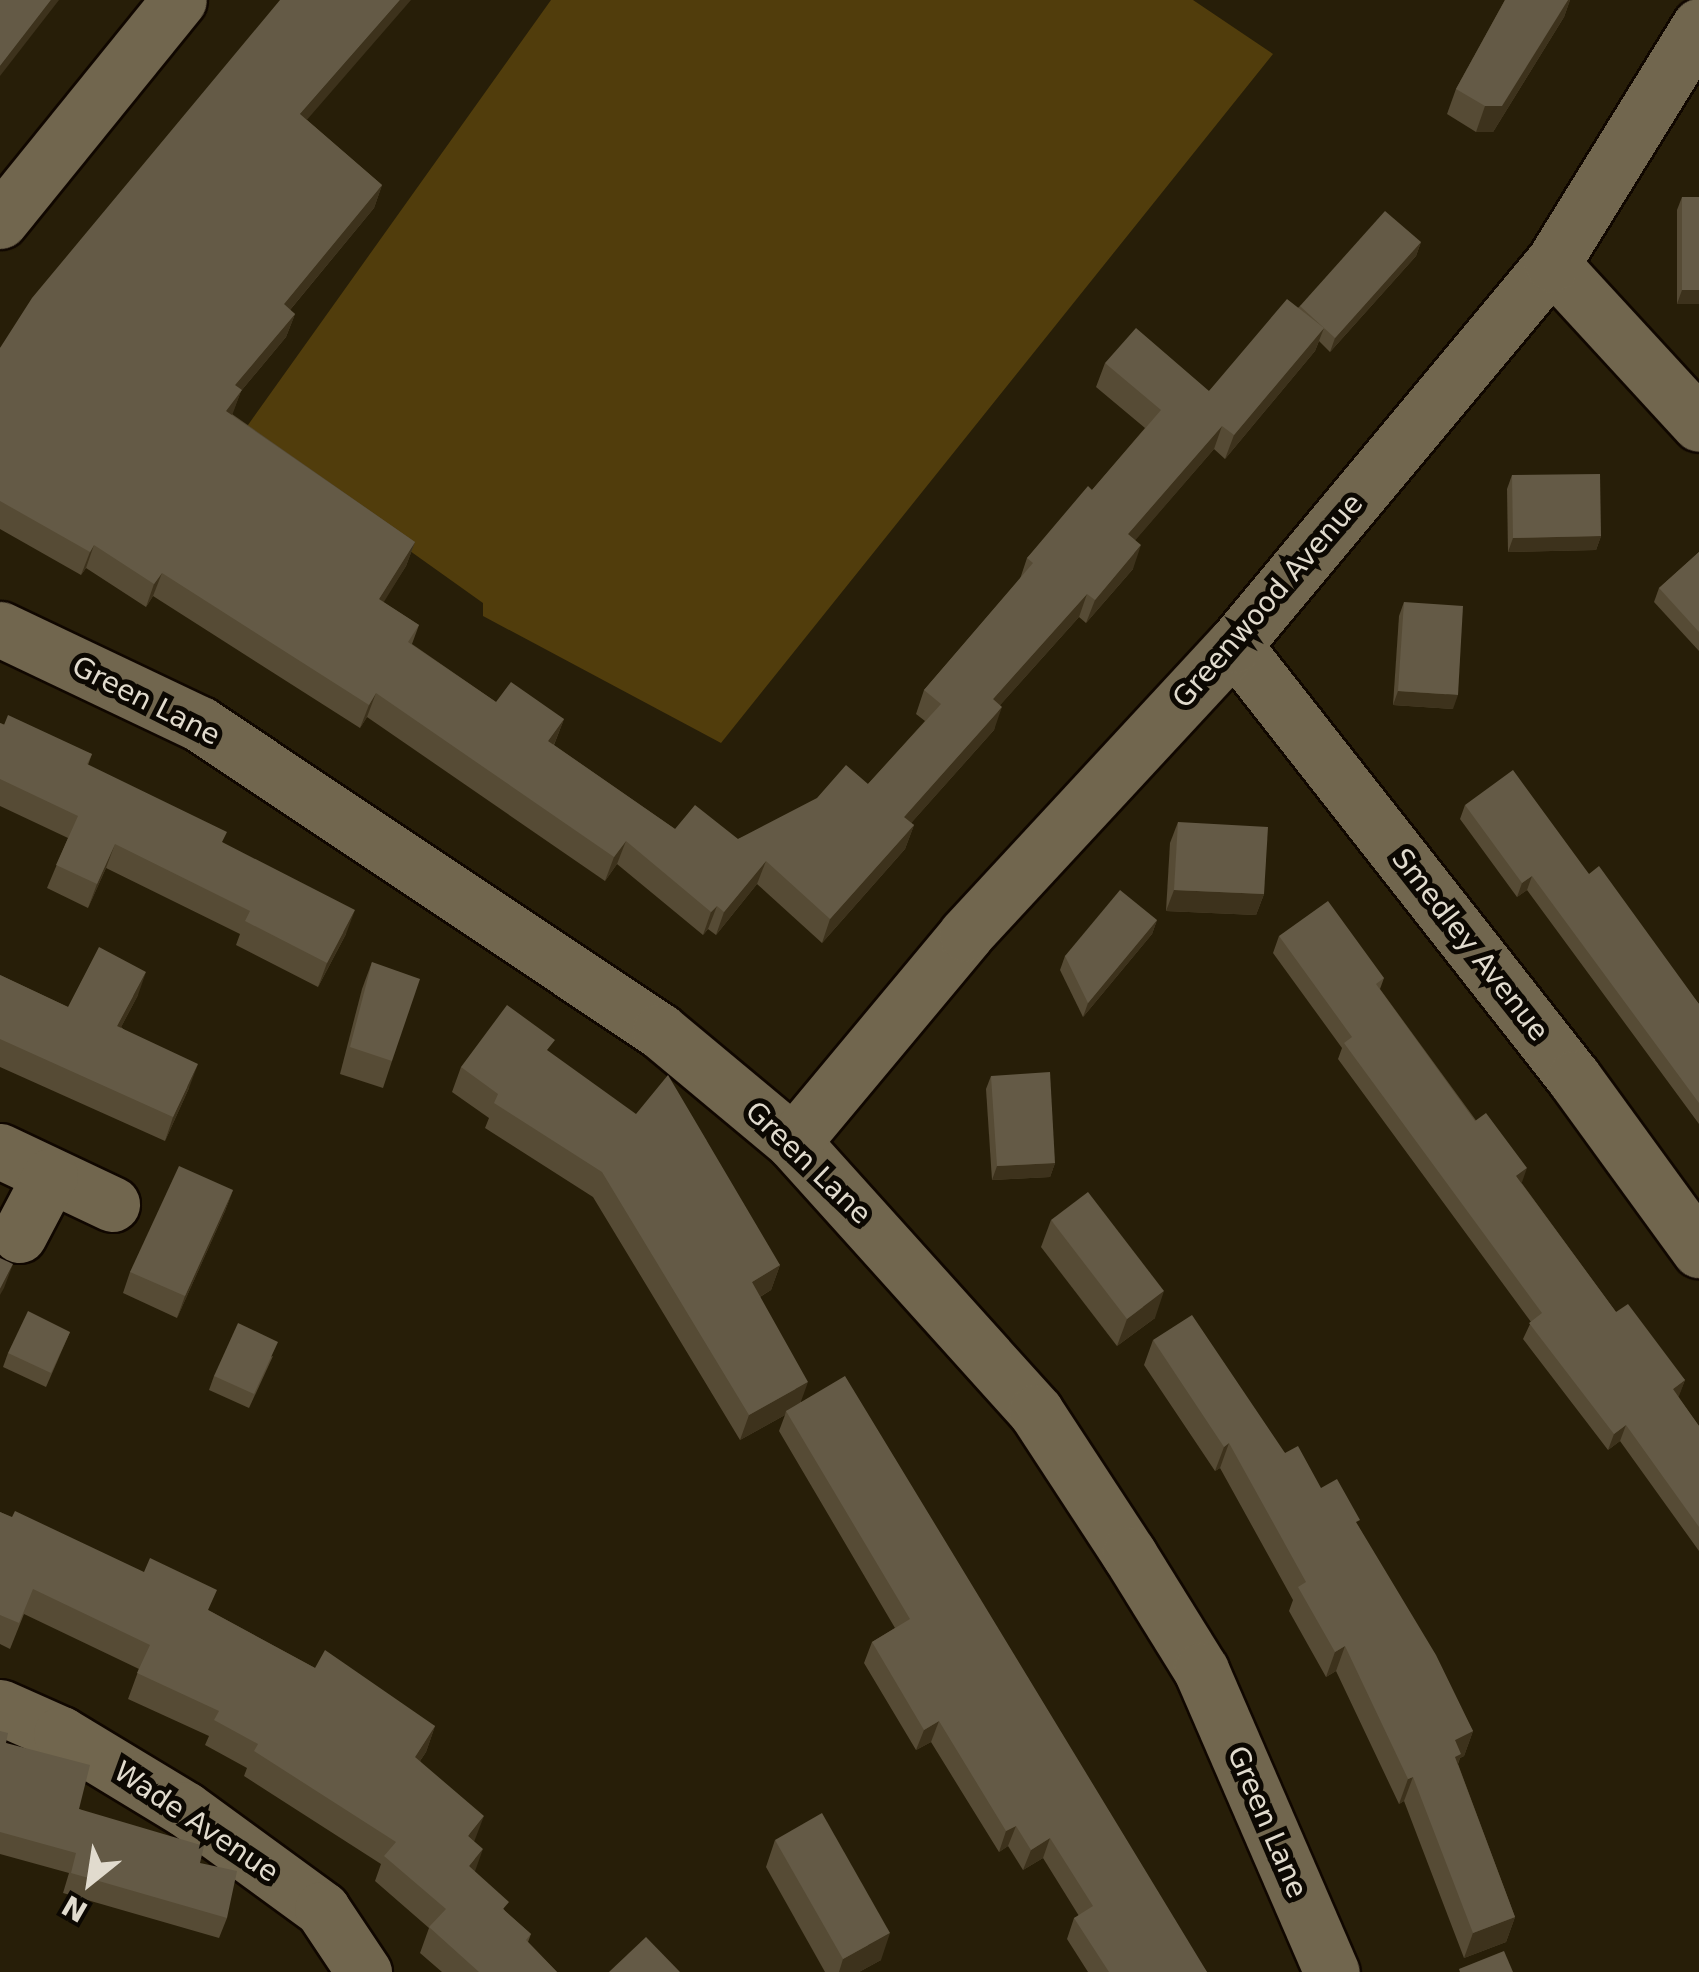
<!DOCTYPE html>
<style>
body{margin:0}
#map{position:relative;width:1699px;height:1972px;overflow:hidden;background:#271e08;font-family:"DejaVu Sans",sans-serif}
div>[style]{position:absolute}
.green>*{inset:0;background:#513d0c}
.roads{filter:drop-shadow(2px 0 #100700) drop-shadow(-2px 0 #100700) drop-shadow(0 2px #100700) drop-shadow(0 -2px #100700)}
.minor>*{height:55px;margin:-27.5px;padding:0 27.5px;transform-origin:27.5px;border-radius:27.5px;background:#71664e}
.wall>*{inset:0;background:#564b35}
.shaded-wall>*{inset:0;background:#3d321c}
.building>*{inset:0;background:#645a46}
span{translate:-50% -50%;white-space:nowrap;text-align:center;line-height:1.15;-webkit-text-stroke:10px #0c0802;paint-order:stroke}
.street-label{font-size:28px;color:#e1dbce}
.north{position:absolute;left:40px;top:1832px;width:100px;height:100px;-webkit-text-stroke:8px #0c0802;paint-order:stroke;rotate:210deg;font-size:28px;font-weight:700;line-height:40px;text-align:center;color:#e1dbce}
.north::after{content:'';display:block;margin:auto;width:35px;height:45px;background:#e1dbce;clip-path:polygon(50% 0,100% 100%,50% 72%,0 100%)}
</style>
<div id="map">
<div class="green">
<i style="clip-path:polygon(551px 0,1193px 0,1273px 54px,721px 743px,483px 616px,483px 603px,243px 432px)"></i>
</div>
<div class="roads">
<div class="minor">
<i style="left:0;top:221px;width:284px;rotate:-51deg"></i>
<i style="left:1552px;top:264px;width:217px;rotate:47.4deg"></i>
<i style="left:0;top:629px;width:221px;rotate:25.4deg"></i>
<i style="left:200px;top:724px;width:553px;rotate:33.72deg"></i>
<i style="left:660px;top:1031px;width:173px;rotate:39.8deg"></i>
<i style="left:793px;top:1142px;width:363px;rotate:48deg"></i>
<i style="left:1036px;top:1412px;width:170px;rotate:56.8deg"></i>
<i style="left:1129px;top:1554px;width:137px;rotate:58.2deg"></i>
<i style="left:1201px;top:1670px;width:329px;rotate:66.6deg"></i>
<i style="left:1234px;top:645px;width:551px;rotate:51.86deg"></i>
<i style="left:1574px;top:1078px;width:213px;rotate:54deg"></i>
<i style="left:793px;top:1142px;width:271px;rotate:-50.2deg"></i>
<i style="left:966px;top:934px;width:394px;rotate:-47.2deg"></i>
<i style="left:1234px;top:645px;width:496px;rotate:-50.2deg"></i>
<i style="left:1552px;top:264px;width:280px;rotate:-58.3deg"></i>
<i style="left:0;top:1151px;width:124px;rotate:25.3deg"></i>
<i style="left:19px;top:1235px;width:67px;rotate:-62.3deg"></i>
<i style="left:0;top:1707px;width:67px;rotate:23.9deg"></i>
<i style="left:61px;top:1734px;width:145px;rotate:31.2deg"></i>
<i style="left:185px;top:1809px;width:170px;rotate:36.1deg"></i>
<i style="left:322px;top:1909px;width:76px;rotate:56.3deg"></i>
</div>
</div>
<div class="wall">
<i style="clip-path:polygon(1505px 0,1570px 0,1564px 17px,1493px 132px,1476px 132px,1447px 114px,1456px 89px)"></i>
<i style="clip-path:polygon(307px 120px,382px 185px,374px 208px,290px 310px,295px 314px,286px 337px,241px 391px,232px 414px,415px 542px,406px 566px,383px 602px,419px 625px,412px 644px,496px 702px,564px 719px,554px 745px,675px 829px,738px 839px,868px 784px,925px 721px,916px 714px,924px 690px,1020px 579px,1027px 558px,1092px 490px,1145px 428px,1096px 387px,1105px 363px,1209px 391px,1300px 306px,1421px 242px,1416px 256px,1330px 352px,1319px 341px,1315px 351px,1225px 459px,1214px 449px,1135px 540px,1133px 569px,1086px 623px,1079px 617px,1000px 705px,994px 730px,911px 823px,914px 825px,905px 849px,822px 943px,757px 884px,716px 935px,708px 929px,703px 935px,617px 864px,605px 881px,367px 717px,360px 728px,153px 596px,146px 607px,86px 568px,81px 575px,0 529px,0 348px)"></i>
<i style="clip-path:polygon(1682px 197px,1699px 304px,1677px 304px,1677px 210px)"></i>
<i style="clip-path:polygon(1512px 475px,1601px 536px,1596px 550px,1508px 552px,1507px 489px)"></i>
<i style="clip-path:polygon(1699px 552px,1699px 651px,1654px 602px,1659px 588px)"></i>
<i style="clip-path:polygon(1404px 602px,1453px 709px,1393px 705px,1399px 616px)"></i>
<i style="clip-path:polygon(0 723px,92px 754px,88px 765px,223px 843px,346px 934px,318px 987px,236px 945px,240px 934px,106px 868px,88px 908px,47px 888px,68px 838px,0 806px)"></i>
<i style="clip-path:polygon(1465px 805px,1589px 874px,1699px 1004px,1699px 1124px,1527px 890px,1517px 897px,1460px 819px)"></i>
<i style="clip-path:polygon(1178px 822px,1264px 894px,1256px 915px,1166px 911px,1170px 843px)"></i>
<i style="clip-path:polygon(1157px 920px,1152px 934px,1083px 1017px,1060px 970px,1065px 956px)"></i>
<i style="clip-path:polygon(1279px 936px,1384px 978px,1380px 989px,1616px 1312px,1685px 1380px,1678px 1397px,1699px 1426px,1699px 1551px,1620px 1441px,1608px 1450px,1523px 1339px,1531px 1322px,1338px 1059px,1342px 1048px,1273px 953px)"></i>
<i style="clip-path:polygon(372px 962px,392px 1061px,383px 1088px,340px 1074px,362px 989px)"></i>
<i style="clip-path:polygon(0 975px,68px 1007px,138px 995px,121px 1027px,189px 1088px,165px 1141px,0 1067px)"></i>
<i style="clip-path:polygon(550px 1053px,780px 1265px,771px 1290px,760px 1297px,801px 1402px,1207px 1972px,1088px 1972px,1067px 1939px,1074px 1918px,1079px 1916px,1043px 1858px,1023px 1870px,1008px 1846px,999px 1852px,931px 1742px,916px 1750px,864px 1663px,872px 1642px,895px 1628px,779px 1431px,785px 1415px,740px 1440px,593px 1197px,485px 1128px,489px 1118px,452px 1092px,461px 1067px)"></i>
<i style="clip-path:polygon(991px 1076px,1055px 1163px,1050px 1177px,992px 1180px,986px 1089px)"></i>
<i style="clip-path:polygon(233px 1190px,225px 1211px,177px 1318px,123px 1293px,130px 1272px)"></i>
<i style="clip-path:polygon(1051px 1220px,1155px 1318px,1117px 1346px,1041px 1247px)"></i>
<i style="clip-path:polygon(70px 1332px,46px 1387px,3px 1367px,8px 1353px)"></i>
<i style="clip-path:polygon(1153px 1340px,1285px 1453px,1358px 1526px,1473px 1731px,1464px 1756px,1460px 1758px,1458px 1764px,1515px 1917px,1506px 1942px,1464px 1958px,1404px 1801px,1399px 1804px,1336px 1671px,1326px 1677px,1289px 1611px,1293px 1600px,1220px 1468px,1215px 1471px,1144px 1365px)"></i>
<i style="clip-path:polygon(273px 1356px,249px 1408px,209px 1390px,214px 1376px)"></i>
<i style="clip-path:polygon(0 1512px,210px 1611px,315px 1668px,435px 1726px,426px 1752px,420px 1761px,474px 1841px,475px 1872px,506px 1912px,531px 1934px,528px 1942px,557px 1972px,442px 1972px,420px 1953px,429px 1928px,375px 1881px,381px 1864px,244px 1776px,247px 1768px,205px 1745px,209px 1736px,128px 1699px,139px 1669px,24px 1614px,10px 1649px,0 1644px)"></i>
<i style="clip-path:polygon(0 1731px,6px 1743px,79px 1809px,200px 1863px,227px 1918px,219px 1938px,63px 1893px,69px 1873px,0 1854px)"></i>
<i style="clip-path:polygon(775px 1840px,881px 1960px,859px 1972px,825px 1972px,766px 1867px)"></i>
</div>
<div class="shaded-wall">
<i style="clip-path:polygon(51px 0,59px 0,0 76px,0 66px)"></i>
<i style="clip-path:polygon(400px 0,411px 0,292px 137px,300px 114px)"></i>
<i style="clip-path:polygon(1568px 0,1570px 0,1564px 17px,1493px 132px,1476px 132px,1485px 106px)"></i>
<i style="clip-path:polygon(382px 185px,374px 208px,275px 328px,284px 304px)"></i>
<i style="clip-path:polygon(1421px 242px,1416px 256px,1330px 352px,1335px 338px)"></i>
<i style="clip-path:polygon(1682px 290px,1699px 290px,1699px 304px,1677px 304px)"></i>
<i style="clip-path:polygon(295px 314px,286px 337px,241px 391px,233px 413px,218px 434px,235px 385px)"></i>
<i style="clip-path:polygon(1324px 328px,1315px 351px,1225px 459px,1234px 435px)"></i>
<i style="clip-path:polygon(1222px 426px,1214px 449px,1120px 558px,1128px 534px)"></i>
<i style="clip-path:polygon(1601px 536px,1596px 550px,1508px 552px,1513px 538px)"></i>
<i style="clip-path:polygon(415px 542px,406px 566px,371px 623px,379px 599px)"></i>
<i style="clip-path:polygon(94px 545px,86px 568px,81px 575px,90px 552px)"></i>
<i style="clip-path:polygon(1141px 545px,1133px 569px,1086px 623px,1095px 600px)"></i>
<i style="clip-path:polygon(162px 573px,153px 596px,146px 607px,154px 584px)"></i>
<i style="clip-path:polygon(1087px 594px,1079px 617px,985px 722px,993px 699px)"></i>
<i style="clip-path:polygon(1398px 691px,1458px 695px,1453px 709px,1393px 705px)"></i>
<i style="clip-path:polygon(376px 693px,367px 717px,360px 728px,369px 705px)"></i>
<i style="clip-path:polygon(1002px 707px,994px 730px,896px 840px,904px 817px)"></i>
<i style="clip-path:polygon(564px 719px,555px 742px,540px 764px,548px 741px)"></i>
<i style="clip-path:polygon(914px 825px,905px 849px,822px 943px,830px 919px)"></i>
<i style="clip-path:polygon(626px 841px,617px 864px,605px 881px,614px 857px)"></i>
<i style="clip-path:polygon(115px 844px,106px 868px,88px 908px,97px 884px)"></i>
<i style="clip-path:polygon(766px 861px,757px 884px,716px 935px,724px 912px)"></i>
<i style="clip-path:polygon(1532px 876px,1527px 890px,1517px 897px,1522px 883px)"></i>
<i style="clip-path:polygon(1174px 890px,1264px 894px,1256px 915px,1166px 911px)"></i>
<i style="clip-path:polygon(717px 906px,708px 929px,703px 935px,711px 912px)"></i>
<i style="clip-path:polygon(355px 910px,346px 934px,318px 987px,327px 963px)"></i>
<i style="clip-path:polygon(1157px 920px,1152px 934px,1083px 1017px,1088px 1003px)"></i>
<i style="clip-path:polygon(146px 972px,138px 995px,109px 1050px,117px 1026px)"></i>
<i style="clip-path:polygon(198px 1064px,189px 1088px,165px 1141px,173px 1117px)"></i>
<i style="clip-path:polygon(1055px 1163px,1050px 1177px,992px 1180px,997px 1166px)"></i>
<i style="clip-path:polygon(1527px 1168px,1521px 1185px,1516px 1176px)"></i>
<i style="clip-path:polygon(233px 1190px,225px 1211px,177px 1318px,185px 1296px)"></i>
<i style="clip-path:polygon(13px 1264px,4px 1288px,0 1295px,0 1289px)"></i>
<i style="clip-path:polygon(780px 1265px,771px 1290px,743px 1307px,752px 1282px)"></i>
<i style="clip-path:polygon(1164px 1291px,1155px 1318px,1117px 1346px,1127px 1319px)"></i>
<i style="clip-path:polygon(1685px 1380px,1679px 1396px,1667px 1406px,1673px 1389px)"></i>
<i style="clip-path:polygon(808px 1382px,799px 1407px,786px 1411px,785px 1415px,740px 1440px,749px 1415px)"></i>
<i style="clip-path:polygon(1626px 1425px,1620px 1441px,1608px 1450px,1614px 1434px)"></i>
<i style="clip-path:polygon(1229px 1443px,1220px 1468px,1215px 1471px,1224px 1447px)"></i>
<i style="clip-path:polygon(1345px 1646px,1336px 1671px,1326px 1677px,1335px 1652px)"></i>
<i style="clip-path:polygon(939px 1721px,931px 1742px,916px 1750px,924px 1730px)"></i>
<i style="clip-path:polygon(435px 1726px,426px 1752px,406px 1782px,415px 1757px)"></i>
<i style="clip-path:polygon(1473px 1731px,1464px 1756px,1460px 1758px,1452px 1779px,1455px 1740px)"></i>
<i style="clip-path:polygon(1413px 1777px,1404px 1801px,1399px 1804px,1408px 1779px)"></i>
<i style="clip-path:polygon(484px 1816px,474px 1842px,468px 1836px)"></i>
<i style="clip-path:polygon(1016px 1826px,1008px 1846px,999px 1852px,1006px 1831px)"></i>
<i style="clip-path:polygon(1050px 1838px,1043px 1858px,1023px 1870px,1031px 1850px)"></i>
<i style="clip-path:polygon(483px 1849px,474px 1874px,469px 1866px)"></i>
<i style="clip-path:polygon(1515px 1917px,1506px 1942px,1464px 1958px,1473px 1933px)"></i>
<i style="clip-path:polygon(890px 1933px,881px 1960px,859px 1972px,839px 1972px,843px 1959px)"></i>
</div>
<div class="building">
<i style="clip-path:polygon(0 0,51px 0,0 66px)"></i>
<i style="clip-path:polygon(280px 0,400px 0,300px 114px,382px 185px,284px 304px,295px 314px,235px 385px,242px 390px,226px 411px,415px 542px,379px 599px,419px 625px,408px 642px,496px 702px,511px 682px,564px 719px,548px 741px,675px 829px,695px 805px,738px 839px,817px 798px,846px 765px,868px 784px,941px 704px,924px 690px,1033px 563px,1027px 558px,1088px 486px,1092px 490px,1161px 410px,1105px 363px,1136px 328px,1209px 391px,1287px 299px,1324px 328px,1234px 435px,1222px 426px,1128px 534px,1141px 545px,1095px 600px,1087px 594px,993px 699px,1002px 707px,904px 817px,914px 825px,830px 919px,766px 861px,724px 912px,717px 906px,711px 912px,626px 841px,614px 857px,376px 693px,369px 705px,162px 573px,154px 584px,94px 545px,90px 552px,0 501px,0 348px,32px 298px)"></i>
<i style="clip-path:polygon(1505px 0,1568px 0,1502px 106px,1485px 106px,1456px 89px)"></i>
<i style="clip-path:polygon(1682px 197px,1699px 197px,1699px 290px,1682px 290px)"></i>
<i style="clip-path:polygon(1385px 211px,1421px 242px,1335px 338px,1300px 306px)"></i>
<i style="clip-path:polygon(1600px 474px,1601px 536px,1513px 538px,1512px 475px)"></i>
<i style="clip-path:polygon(1699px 552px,1699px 632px,1659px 588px)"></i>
<i style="clip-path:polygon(1404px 602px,1463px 606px,1458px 695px,1398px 691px)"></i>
<i style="clip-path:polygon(8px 715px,92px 754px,87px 764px,227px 832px,222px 842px,355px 910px,327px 963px,245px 921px,250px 911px,115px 844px,97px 884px,56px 865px,78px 816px,0 779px,0 723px,4px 725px)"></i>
<i style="clip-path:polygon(1513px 770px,1589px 874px,1599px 866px,1699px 1004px,1699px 1103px,1532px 876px,1522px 883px,1465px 805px)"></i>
<i style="clip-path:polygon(1178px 822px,1268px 827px,1264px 894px,1174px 890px)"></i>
<i style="clip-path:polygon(1120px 890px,1157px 920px,1088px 1003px,1065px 956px)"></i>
<i style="clip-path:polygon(1328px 901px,1384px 978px,1376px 984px,1475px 1121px,1486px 1113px,1527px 1168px,1516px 1176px,1616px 1312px,1628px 1304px,1685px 1380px,1673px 1389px,1699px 1426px,1699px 1527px,1626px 1425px,1614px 1434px,1529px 1323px,1542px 1313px,1344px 1043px,1352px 1037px,1279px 936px)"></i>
<i style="clip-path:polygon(99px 947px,146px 972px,117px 1026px,198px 1064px,173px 1117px,0 1039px,0 975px,68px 1007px)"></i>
<i style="clip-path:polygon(372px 962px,420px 979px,392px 1061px,350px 1047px)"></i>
<i style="clip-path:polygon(507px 1005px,555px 1040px,547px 1050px,636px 1114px,668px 1075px,780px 1265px,752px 1282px,808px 1382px,749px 1415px,602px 1172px,494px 1103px,498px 1094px,461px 1067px)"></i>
<i style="clip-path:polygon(1050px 1072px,1055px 1163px,997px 1166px,991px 1076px)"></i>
<i style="clip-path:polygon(179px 1166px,233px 1190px,185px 1296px,130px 1272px)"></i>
<i style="clip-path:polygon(1088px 1192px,1164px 1291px,1127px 1319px,1051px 1220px)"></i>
<i style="clip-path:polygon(0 1258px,13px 1264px,0 1289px)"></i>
<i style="clip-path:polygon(28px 1311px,70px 1332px,51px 1373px,8px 1353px)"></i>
<i style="clip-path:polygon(1192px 1315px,1285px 1453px,1298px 1446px,1321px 1488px,1337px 1479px,1360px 1520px,1356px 1522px,1436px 1655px,1473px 1731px,1455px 1740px,1461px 1754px,1455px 1757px,1515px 1917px,1473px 1933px,1413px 1777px,1408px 1779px,1345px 1646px,1335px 1652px,1298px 1587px,1306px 1582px,1229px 1443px,1224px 1447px,1153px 1340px)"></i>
<i style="clip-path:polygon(238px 1323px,278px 1342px,254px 1394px,214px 1376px)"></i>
<i style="clip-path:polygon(845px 1376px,1207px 1972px,1109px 1972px,1074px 1918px,1093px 1906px,1050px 1838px,1031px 1850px,1016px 1826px,1006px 1831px,939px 1721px,924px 1730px,872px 1642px,910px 1619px,786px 1411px)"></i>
<i style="clip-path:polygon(15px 1511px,144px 1572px,150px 1558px,217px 1590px,208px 1610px,315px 1668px,325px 1650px,435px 1726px,415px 1757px,484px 1816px,468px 1836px,483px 1849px,469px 1866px,509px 1902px,503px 1909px,531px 1934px,526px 1940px,557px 1972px,479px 1972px,429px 1927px,446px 1909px,384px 1856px,396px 1842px,254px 1751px,258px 1744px,214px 1720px,219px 1711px,137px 1673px,150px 1645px,33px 1589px,19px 1623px,0 1615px,0 1512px,12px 1517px)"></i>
<i style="clip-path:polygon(0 1731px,8px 1733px,6px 1743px,90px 1765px,79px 1809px,204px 1846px,200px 1863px,237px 1871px,227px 1918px,71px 1873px,76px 1853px,0 1832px)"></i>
<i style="clip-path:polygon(822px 1813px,890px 1933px,843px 1959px,775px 1840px)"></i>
<i style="clip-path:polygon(646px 1937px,680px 1972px,609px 1972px)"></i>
<i style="clip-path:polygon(1504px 1951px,1513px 1972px,1460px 1972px,1459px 1969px)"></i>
</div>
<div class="street-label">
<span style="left:1268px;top:601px;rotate:-49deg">Greenwood Avenue</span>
<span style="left:146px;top:701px;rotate:27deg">Green Lane</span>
<span style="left:1470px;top:945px;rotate:52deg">Smedley Avenue</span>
<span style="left:808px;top:1163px;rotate:44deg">Green Lane</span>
<span style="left:196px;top:1822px;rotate:34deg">Wade Avenue</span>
<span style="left:1267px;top:1822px;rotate:67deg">Green Lane</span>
</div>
<div class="north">N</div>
</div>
